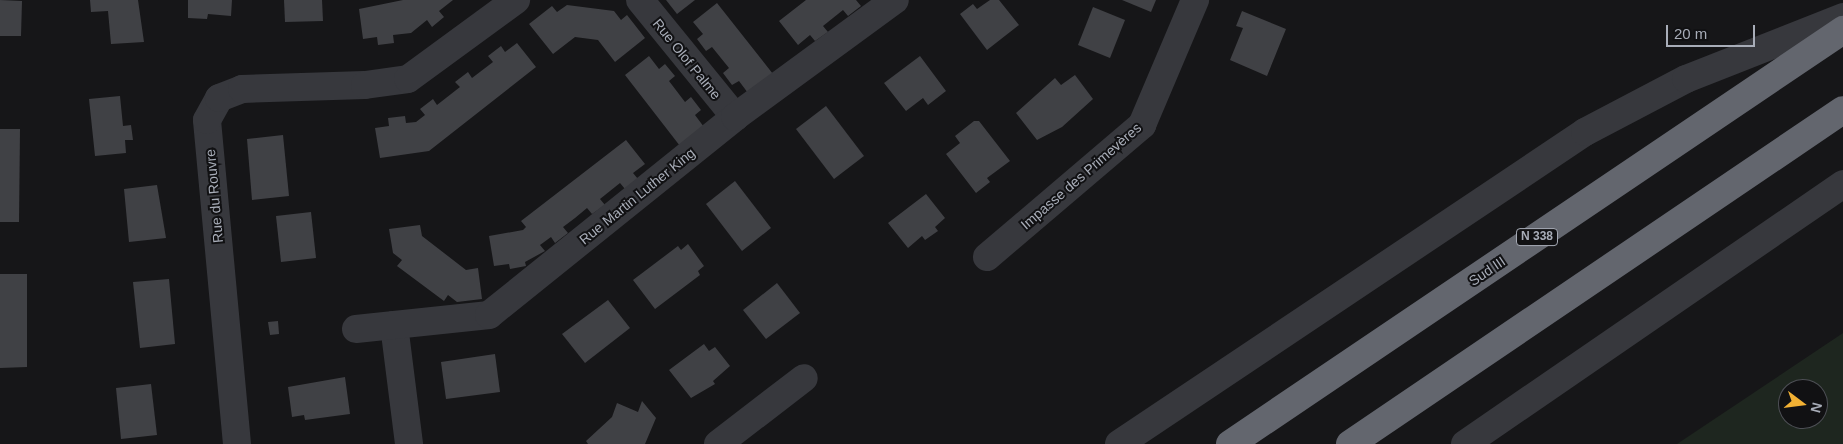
<!DOCTYPE html>
<meta charset="utf-8">
<style>
body{margin:0}
#map{position:relative;width:1843px;height:444px;overflow:hidden;background:#161618;font-family:Arial,sans-serif}
div>[style]{position:absolute}
.green>*{inset:0;background:#1e261f}
.building>*{inset:0;background:#404145}
.minor>*{height:28px;margin:-14px;padding:0 14px;transform-origin:14px;border-radius:14px;background:#37383d}
.highway>*{height:28px;margin:-14px;padding:0 14px;transform-origin:14px;border-radius:14px;background:#63666e}
span{translate:-50% -50%;white-space:nowrap;text-align:center;line-height:1.15;-webkit-text-stroke:4px #111113;paint-order:stroke}
.shield-label span{padding:1px 4px;background:#111113;border:1px solid;border-radius:4px;-webkit-text-stroke-width:0}
.shield-label{font-size:12px;color:#a8adb8;font-weight:700}
.street-label{font-size:14px;color:#a8adb8}
.north{position:absolute;left:1778px;top:379px;width:50px;height:50px;box-sizing:border-box;background:#111113;border:1px solid #4d4f55;border-radius:50%;rotate:105deg;font-size:14px;font-weight:700;line-height:20px;text-align:center;color:#a8adb8}
.north::after{content:'';display:block;margin:auto;width:18px;height:22px;background:#f2b134;clip-path:polygon(50% 0,100% 100%,50% 72%,0 100%)}
.scale{position:absolute;left:1666px;top:25px;width:89px;height:22px;box-sizing:border-box;border:2px solid #a8adb8;border-top:0;padding-left:6px;font-size:15px;line-height:18px;white-space:nowrap;color:#a8adb8;-webkit-text-stroke:4px #111113;paint-order:stroke}
</style>
<div id="map">
<div class="green">
<i style="clip-path:polygon(evenodd,1843px 333px,1843px 444px,1677px 444px,1843px 333px,1788px 389px,1818px 389px,1818px 419px,1788px 419px,1788px 389px)"></i>
</div>
<div class="building">
<i style="clip-path:polygon(0 0,22px 1px,21px 36px,0 36px)"></i>
<i style="clip-path:polygon(90px 0,138px 0,144px 42px,111px 44px,108px 11px,91px 12px)"></i>
<i style="clip-path:polygon(188px 0,232px 0,231px 16px,208px 14px,207px 19px,188px 18px)"></i>
<i style="clip-path:polygon(284px 0,322px 0,323px 21px,285px 22px)"></i>
<i style="clip-path:polygon(403px 0,453px 0,439px 11px,444px 17px,432px 27px,427px 20px,411px 33px,393px 35px,394px 43px,378px 45px,377px 37px,363px 39px,359px 9px)"></i>
<i style="clip-path:polygon(666px 0,695px 0,677px 14px)"></i>
<i style="clip-path:polygon(806px 0,856px 0,861px 6px,848px 16px,843px 10px,823px 26px,828px 32px,815px 41px,810px 35px,798px 45px,779px 21px)"></i>
<i style="clip-path:polygon(990px 0,999px 0,1019px 25px,987px 50px,960px 14px,973px 4px,977px 9px)"></i>
<i style="clip-path:polygon(1122px 0,1156px 0,1151px 12px)"></i>
<i style="clip-path:polygon(717px 3px,773px 74px,748px 93px,739px 81px,732px 85px,723px 73px,729px 68px,712px 47px,706px 51px,697px 39px,703px 34px,693px 22px)"></i>
<i style="clip-path:polygon(567px 5px,614px 11px,621px 20px,627px 15px,645px 38px,615px 62px,598px 40px,575px 37px,553px 54px,529px 24px,552px 6px,557px 12px)"></i>
<i style="clip-path:polygon(1093px 7px,1125px 20px,1110px 58px,1078px 45px)"></i>
<i style="clip-path:polygon(1242px 11px,1286px 29px,1267px 76px,1230px 60px,1243px 28px,1236px 26px)"></i>
<i style="clip-path:polygon(517px 43px,536px 67px,429px 151px,380px 158px,375px 128px,389px 126px,388px 118px,405px 116px,406px 123px,416px 122px,425px 115px,420px 109px,433px 99px,437px 105px,460px 87px,455px 82px,468px 72px,472px 78px,493px 62px,488px 56px,501px 46px,505px 52px)"></i>
<i style="clip-path:polygon(649px 56px,659px 69px,665px 64px,675px 76px,669px 81px,685px 102px,691px 97px,701px 110px,695px 115px,704px 127px,680px 146px,625px 75px)"></i>
<i style="clip-path:polygon(920px 56px,946px 91px,928px 105px,923px 98px,906px 111px,884px 83px)"></i>
<i style="clip-path:polygon(1075px 75px,1093px 99px,1062px 127px,1037px 140px,1016px 113px,1055px 78px,1061px 85px)"></i>
<i style="clip-path:polygon(120px 96px,123px 126px,131px 125px,133px 140px,125px 140px,126px 153px,95px 156px,89px 99px)"></i>
<i style="clip-path:polygon(826px 106px,864px 156px,834px 179px,796px 129px)"></i>
<i style="clip-path:polygon(974px 121px,979px 121px,1010px 161px,987px 178px,990px 182px,976px 193px,946px 154px,960px 143px,955px 136px)"></i>
<i style="clip-path:polygon(0 129px,20px 129px,19px 222px,0 222px)"></i>
<i style="clip-path:polygon(283px 135px,289px 196px,252px 200px,247px 139px)"></i>
<i style="clip-path:polygon(626px 140px,645px 164px,633px 173px,638px 179px,625px 189px,620px 183px,600px 199px,605px 205px,592px 214px,587px 208px,575px 218px,563px 227px,568px 233px,555px 243px,551px 237px,540px 245px,545px 251px,525px 262px,526px 266px,510px 269px,509px 264px,494px 266px,489px 236px,523px 230px,526px 227px,521px 221px)"></i>
<i style="clip-path:polygon(735px 181px,771px 228px,742px 251px,706px 204px)"></i>
<i style="clip-path:polygon(157px 185px,166px 238px,129px 242px,124px 189px)"></i>
<i style="clip-path:polygon(926px 194px,945px 218px,935px 227px,938px 231px,925px 240px,922px 236px,908px 248px,888px 223px)"></i>
<i style="clip-path:polygon(311px 212px,316px 258px,281px 262px,276px 216px)"></i>
<i style="clip-path:polygon(420px 225px,422px 236px,466px 270px,478px 268px,482px 299px,457px 302px,448px 295px,444px 301px,397px 266px,402px 260px,393px 253px,389px 229px)"></i>
<i style="clip-path:polygon(688px 244px,704px 266px,698px 271px,700px 275px,655px 309px,633px 280px,678px 246px,681px 250px)"></i>
<i style="clip-path:polygon(0 274px,27px 274px,27px 367px,0 368px)"></i>
<i style="clip-path:polygon(169px 279px,175px 344px,140px 348px,133px 282px)"></i>
<i style="clip-path:polygon(777px 283px,800px 313px,766px 339px,743px 310px)"></i>
<i style="clip-path:polygon(608px 300px,630px 328px,585px 363px,562px 334px)"></i>
<i style="clip-path:polygon(278px 321px,279px 334px,270px 335px,268px 322px)"></i>
<i style="clip-path:polygon(704px 344px,709px 351px,715px 347px,730px 366px,713px 381px,715px 384px,691px 398px,669px 370px)"></i>
<i style="clip-path:polygon(495px 354px,500px 392px,446px 399px,441px 362px)"></i>
<i style="clip-path:polygon(345px 377px,350px 414px,305px 420px,304px 415px,292px 417px,288px 387px)"></i>
<i style="clip-path:polygon(151px 384px,157px 435px,121px 439px,116px 388px)"></i>
<i style="clip-path:polygon(642px 401px,656px 418px,645px 444px,588px 444px,586px 441px,612px 417px,617px 403px,638px 412px)"></i>
</div>
<div class="minor">
<i style="left:640px;top:0;width:151px;rotate:50.9deg"></i>
<i style="left:987px;top:257px;width:204px;rotate:-40.4deg"></i>
<i style="left:1142px;top:125px;width:136px;rotate:-67deg"></i>
<i style="left:394px;top:325px;width:120px;rotate:82.8deg"></i>
<i style="left:356px;top:329px;width:134px;rotate:-6deg"></i>
<i style="left:489px;top:315px;width:316px;rotate:-38.8deg"></i>
<i style="left:735px;top:117px;width:198px;rotate:-36.2deg"></i>
<i style="left:237px;top:444px;width:325px;rotate:-95.3deg"></i>
<i style="left:207px;top:120px;width:25px;rotate:-61deg"></i>
<i style="left:219px;top:98px;width:25px;rotate:-21deg"></i>
<i style="left:242px;top:89px;width:123px;rotate:-1.9deg"></i>
<i style="left:365px;top:85px;width:43px;rotate:-7.9deg"></i>
<i style="left:408px;top:79px;width:134px;rotate:-36.2deg"></i>
<i style="left:718px;top:444px;width:108px;rotate:-37.5deg"></i>
<i style="left:1119px;top:444px;width:561px;rotate:-33.8deg"></i>
<i style="left:1585px;top:132px;width:114px;rotate:-27.7deg"></i>
<i style="left:1686px;top:79px;width:169px;rotate:-21.5deg"></i>
<i style="left:1465px;top:444px;width:459px;rotate:-34.5deg"></i>
</div>
<div class="highway">
<i style="left:1230px;top:444px;width:740px;rotate:-34.03deg"></i>
<i style="left:1350px;top:444px;width:595px;rotate:-34.12deg"></i>
</div>
<div class="shield-label">
<span style="left:1537px;top:237px">N 338</span>
</div>
<div class="street-label">
<span style="left:687px;top:59px;rotate:51deg">Rue Olof Palme</span>
<span style="left:1081px;top:176px;rotate:-41deg">Impasse des Primevères</span>
<span style="left:214px;top:196px;rotate:-95deg">Rue du Rouvre</span>
<span style="left:637px;top:196px;rotate:-39deg">Rue Martin Luther King</span>
<span style="left:1487px;top:271px;rotate:-34deg">Sud III</span>
</div>
<div class="north">N</div>
<div class="scale">20 m</div>
</div>
